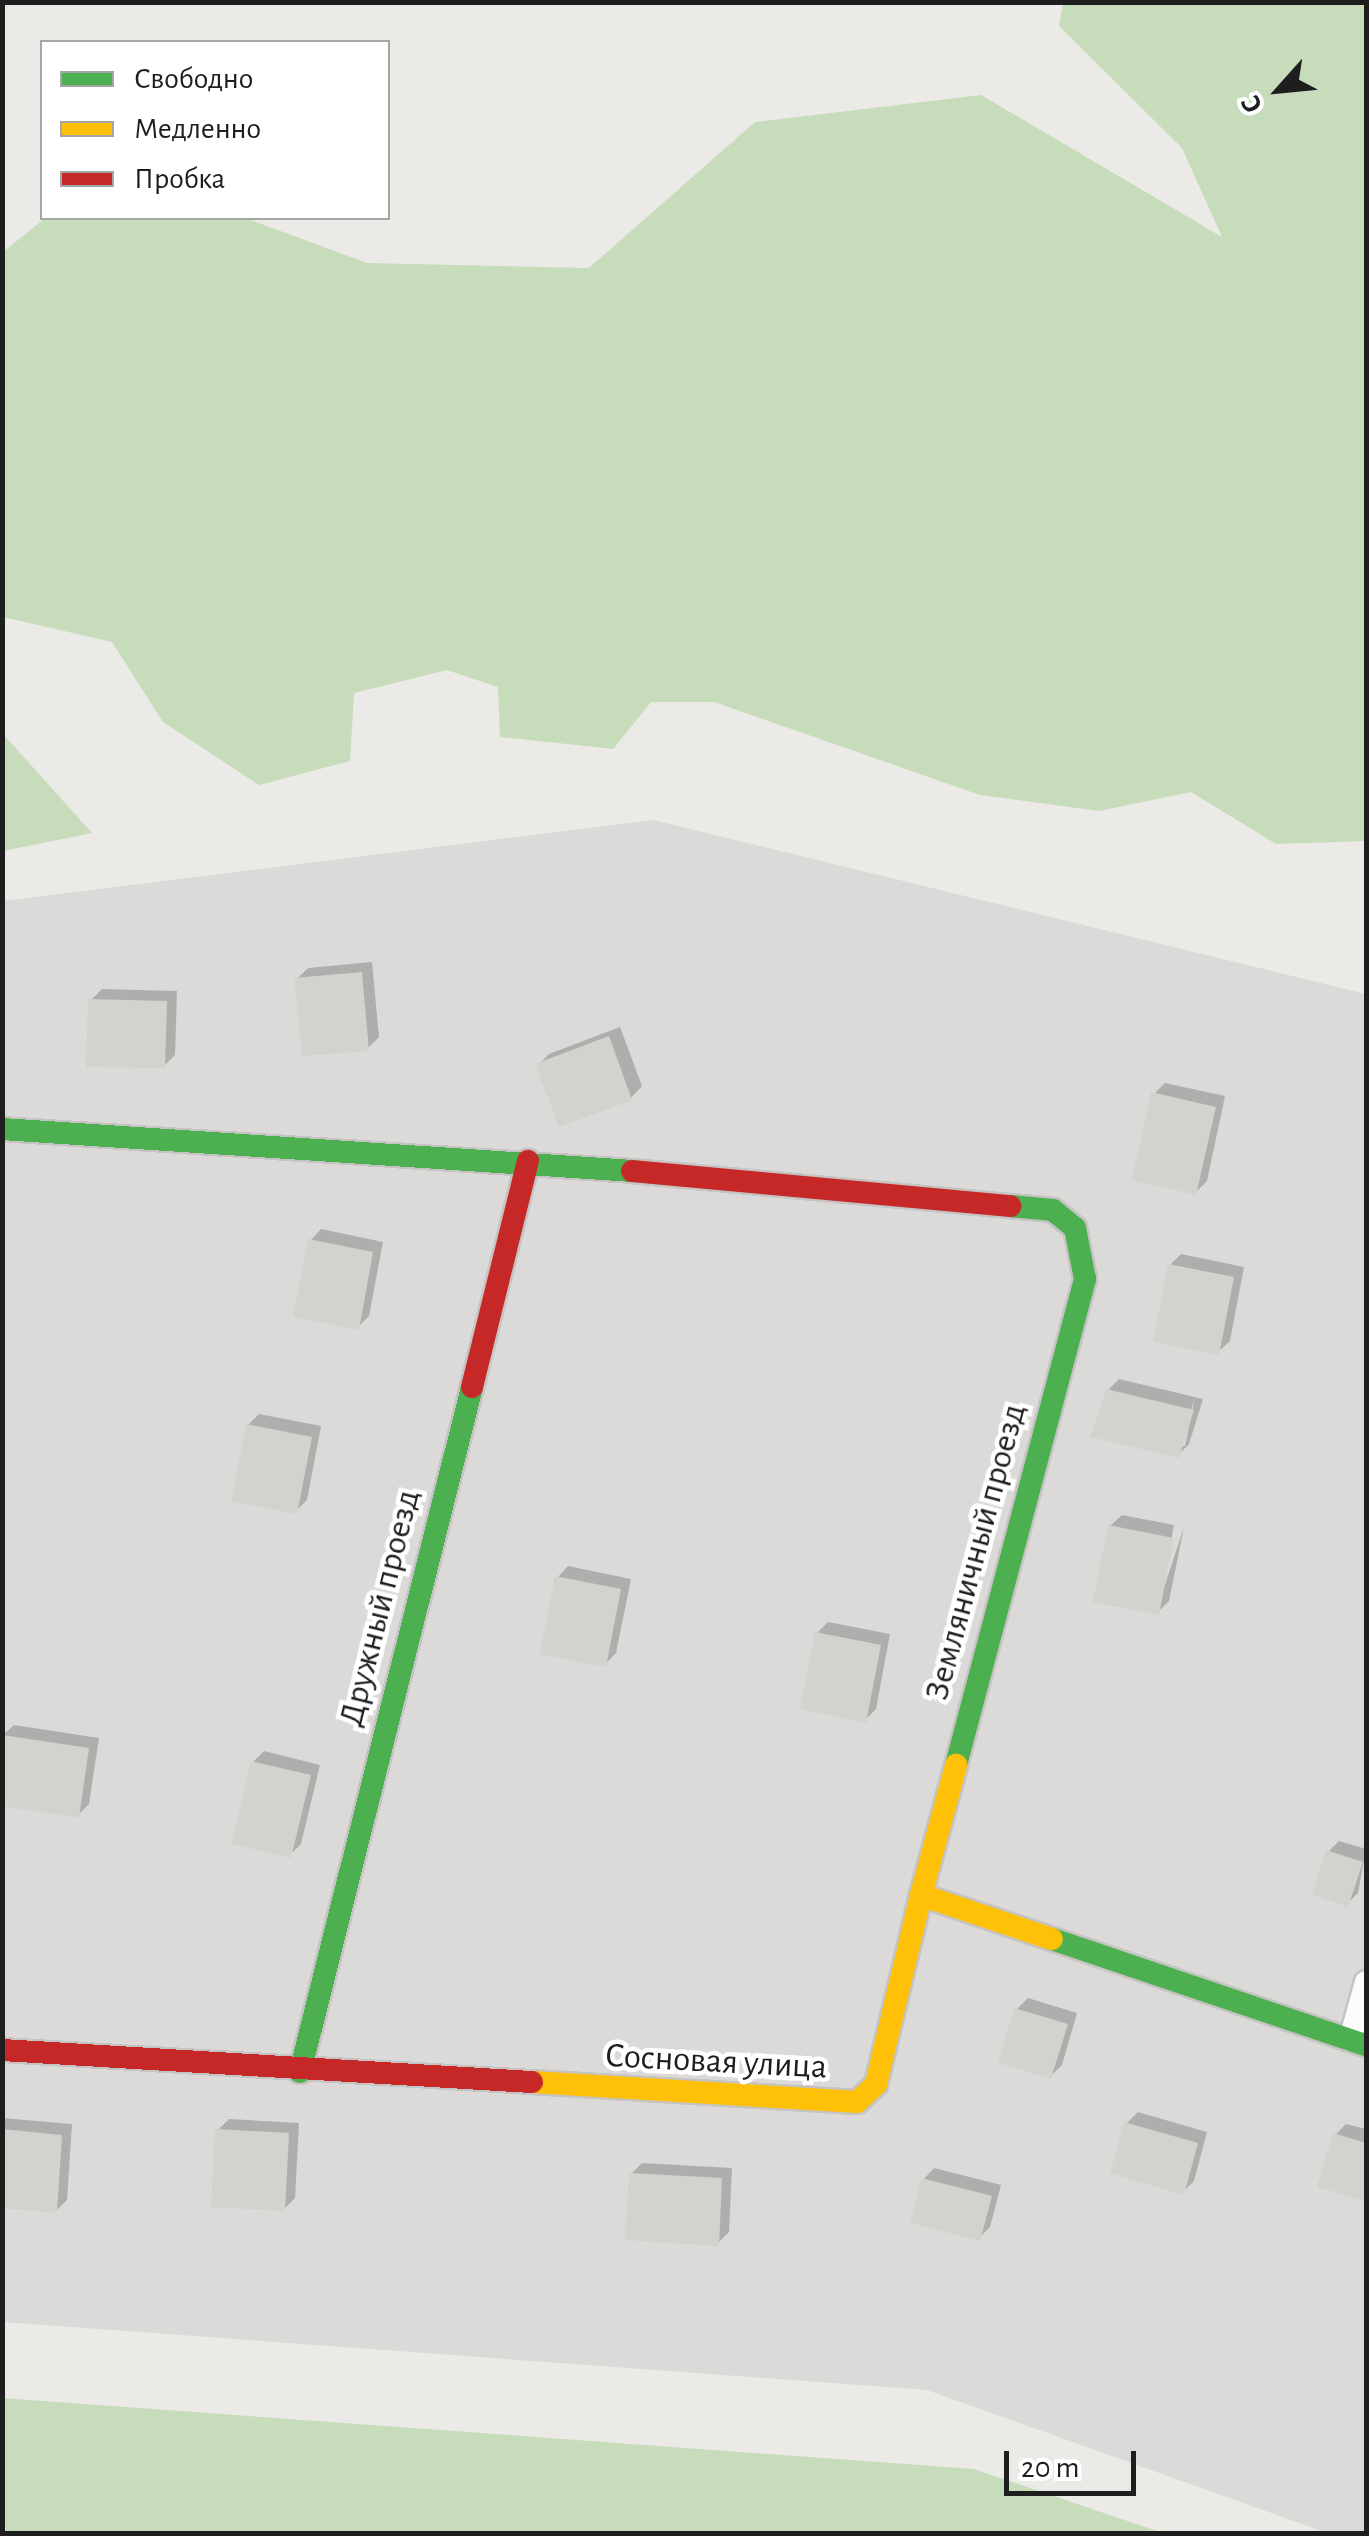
<!DOCTYPE html>
<meta charset="utf-8">
<style>
body{margin:0}
#map{position:relative;width:1369px;height:2536px;overflow:hidden;background:#eceae6;font-family:"Alegreya Sans",sans-serif}
div>[style]{position:absolute}
.residential>*{inset:0;background:#dbdad8}
.forest>*{inset:0;background:#c6dcba}
.shadow>*{inset:0;background:#0003}
.building>*{inset:0;background:#d4d2cf}
.roads{filter:drop-shadow(2px 0 #c5c4c2) drop-shadow(-2px 0 #c5c4c2) drop-shadow(0 2px #c5c4c2) drop-shadow(0 -2px #c5c4c2)}
.lane>*{height:22px;margin:-11px;padding:0 11px;transform-origin:11px;border-radius:11px;background:#fcfcfb}
.fast>*{height:22px;margin:-11px;padding:0 11px;transform-origin:11px;border-radius:11px;background:#4caf50}
.slow>*{height:22px;margin:-11px;padding:0 11px;transform-origin:11px;border-radius:11px;background:#ffc107}
.jam>*{height:22px;margin:-11px;padding:0 11px;transform-origin:11px;border-radius:11px;background:#c62828}
span{translate:-50% -50%;white-space:nowrap;text-align:center;line-height:1.15;-webkit-text-stroke:9px #fff;paint-order:stroke}
.street-label{font-size:35px;color:#1e1e1e}
.frame{position:absolute;inset:0;border:5px solid #1e1e1e;pointer-events:none}
.legend{position:absolute;left:40px;top:40px;width:350px;height:180px;box-sizing:border-box;background:#fff;border:2px solid #a5a5a5;margin:0;padding:12px 18px;list-style:none;font-size:30px;color:#1e1e1e}
.legend li{display:flex;align-items:center;gap:20px;height:50px}
.legend b{width:50px;border:2px solid #a5a5a5}
.north{position:absolute;left:1229px;top:40px;width:100px;height:100px;-webkit-text-stroke:8px #fff;paint-order:stroke;rotate:243deg;font-size:28px;font-weight:700;line-height:40px;text-align:center;color:#1e1e1e}
.north::after{content:'';display:block;margin:auto;width:35px;height:45px;background:#1e1e1e;clip-path:polygon(50% 0,100% 100%,50% 72%,0 100%)}
.scale{position:absolute;left:1004px;top:2451px;width:132px;height:45px;box-sizing:border-box;border:5px solid #1e1e1e;border-top:0;padding-left:12px;font-size:30px;line-height:35px;white-space:nowrap;color:#1e1e1e;-webkit-text-stroke:8px #fff;paint-order:stroke}
</style>
<div id="map">
<div class="residential">
<i style="clip-path:polygon(653px 820px,1366px 994px,1366px 2533px,1327px 2533px,927px 2390px,3px 2322px,2px 901px)"></i>
</div>
<div class="forest">
<i style="clip-path:polygon(1063px 3px,1366px 3px,1366px 841px,1276px 844px,1191px 792px,1099px 811px,980px 795px,714px 702px,651px 702px,613px 749px,500px 737px,498px 687px,447px 670px,354px 693px,350px 761px,259px 785px,163px 722px,112px 642px,3px 617px,3px 252px,44px 219px,245px 218px,367px 263px,589px 268px,755px 122px,981px 95px,1222px 237px,1182px 148px,1059px 26px)"></i>
<i style="clip-path:polygon(2px 734px,3px 734px,92px 833px,3px 851px)"></i>
<i style="clip-path:polygon(2px 2398px,974px 2469px,1163px 2533px,3px 2533px)"></i>
</div>
<div class="shadow">
<i style="clip-path:polygon(372px 962px,379px 1037px,368px 1048px,297px 979px,308px 968px)"></i>
<i style="clip-path:polygon(102px 989px,177px 991px,175px 1055px,164px 1066px,91px 1000px)"></i>
<i style="clip-path:polygon(620px 1027px,642px 1086px,631px 1098px,538px 1065px,549px 1054px)"></i>
<i style="clip-path:polygon(1165px 1083px,1225px 1096px,1207px 1181px,1196px 1192px,1154px 1094px)"></i>
<i style="clip-path:polygon(321px 1229px,383px 1242px,369px 1316px,358px 1327px,310px 1241px)"></i>
<i style="clip-path:polygon(1181px 1254px,1244px 1267px,1230px 1341px,1218px 1352px,1170px 1265px)"></i>
<i style="clip-path:polygon(evenodd,1119px 1379px,1203px 1399px,1189px 1444px,1178px 1455px,1108px 1390px,1119px 1379px,1195px 1397px,1185px 1446px,1180px 1446px,1195px 1397px)"></i>
<i style="clip-path:polygon(259px 1414px,321px 1426px,307px 1500px,296px 1511px,248px 1425px)"></i>
<i style="clip-path:polygon(1122px 1515px,1174px 1525px,1159px 1603px,1184px 1527px,1169px 1601px,1158px 1612px,1110px 1526px)"></i>
<i style="clip-path:polygon(568px 1566px,631px 1579px,616px 1653px,605px 1664px,557px 1578px)"></i>
<i style="clip-path:polygon(828px 1622px,890px 1634px,876px 1709px,865px 1720px,817px 1633px)"></i>
<i style="clip-path:polygon(14px 1725px,99px 1738px,89px 1804px,78px 1815px,2px 1736px)"></i>
<i style="clip-path:polygon(264px 1751px,320px 1765px,301px 1844px,290px 1855px,253px 1762px)"></i>
<i style="clip-path:polygon(1339px 1841px,1366px 1849px,1358px 1893px,1347px 1904px,1328px 1852px)"></i>
<i style="clip-path:polygon(1028px 1998px,1077px 2013px,1062px 2065px,1051px 2076px,1017px 2009px)"></i>
<i style="clip-path:polygon(1138px 2112px,1207px 2132px,1194px 2181px,1183px 2192px,1127px 2123px)"></i>
<i style="clip-path:polygon(2px 2118px,72px 2124px,67px 2200px,56px 2211px,2px 2205px)"></i>
<i style="clip-path:polygon(229px 2119px,299px 2123px,295px 2198px,284px 2209px,218px 2130px)"></i>
<i style="clip-path:polygon(1346px 2124px,1366px 2129px,1366px 2199px,1320px 2185px,1335px 2135px)"></i>
<i style="clip-path:polygon(642px 2163px,732px 2168px,729px 2232px,718px 2243px,631px 2174px)"></i>
<i style="clip-path:polygon(934px 2168px,1001px 2185px,990px 2227px,979px 2238px,923px 2180px)"></i>
</div>
<div class="building">
<i style="clip-path:polygon(362px 972px,369px 1051px,302px 1056px,294px 978px)"></i>
<i style="clip-path:polygon(88px 999px,167px 1001px,165px 1068px,86px 1067px)"></i>
<i style="clip-path:polygon(609px 1036px,632px 1100px,559px 1127px,535px 1064px)"></i>
<i style="clip-path:polygon(1151px 1092px,1216px 1107px,1196px 1195px,1132px 1180px)"></i>
<i style="clip-path:polygon(308px 1239px,373px 1252px,359px 1330px,293px 1317px)"></i>
<i style="clip-path:polygon(1168px 1264px,1234px 1277px,1219px 1355px,1153px 1342px)"></i>
<i style="clip-path:polygon(1106px 1389px,1194px 1410px,1179px 1458px,1090px 1437px)"></i>
<i style="clip-path:polygon(246px 1424px,312px 1437px,297px 1514px,231px 1501px)"></i>
<i style="clip-path:polygon(1108px 1525px,1174px 1538px,1159px 1615px,1093px 1602px)"></i>
<i style="clip-path:polygon(555px 1576px,621px 1589px,606px 1667px,540px 1654px)"></i>
<i style="clip-path:polygon(815px 1632px,881px 1645px,866px 1723px,800px 1709px)"></i>
<i style="clip-path:polygon(2px 1735px,89px 1748px,79px 1818px,2px 1806px)"></i>
<i style="clip-path:polygon(251px 1761px,311px 1775px,291px 1858px,231px 1844px)"></i>
<i style="clip-path:polygon(1326px 1850px,1363px 1862px,1348px 1907px,1312px 1895px)"></i>
<i style="clip-path:polygon(1014px 2008px,1068px 2024px,1051px 2079px,998px 2063px)"></i>
<i style="clip-path:polygon(1124px 2122px,1198px 2143px,1184px 2195px,1110px 2173px)"></i>
<i style="clip-path:polygon(2px 2129px,62px 2135px,57px 2213px,2px 2208px)"></i>
<i style="clip-path:polygon(215px 2129px,289px 2133px,285px 2211px,211px 2207px)"></i>
<i style="clip-path:polygon(1333px 2133px,1366px 2143px,1366px 2201px,1317px 2187px)"></i>
<i style="clip-path:polygon(629px 2173px,722px 2178px,719px 2246px,625px 2240px)"></i>
<i style="clip-path:polygon(921px 2178px,992px 2196px,980px 2241px,910px 2223px)"></i>
</div>
<div class="roads">
<div class="lane">
<i style="left:1350px;top:2040px;width:60px;rotate:-74.6deg"></i>
</div>
<div class="fast">
<i style="left:2px;top:1129px;width:631px;rotate:3.81deg"></i>
<i style="left:956px;top:1765px;width:503px;rotate:-75.13deg"></i>
<i style="left:1085px;top:1279px;width:52px;rotate:-101.1deg"></i>
<i style="left:1075px;top:1228px;width:28px;rotate:-141deg"></i>
<i style="left:1053px;top:1210px;width:43px;rotate:-174.7deg"></i>
<i style="left:1052px;top:1939px;width:331px;rotate:18.7deg"></i>
<i style="left:300px;top:2072px;width:706px;rotate:-75.9deg"></i>
</div>
<div class="slow">
<i style="left:921px;top:1895px;width:135px;rotate:-74.9deg"></i>
<i style="left:532px;top:2082px;width:326px;rotate:3.5deg"></i>
<i style="left:857px;top:2102px;width:26px;rotate:-43deg"></i>
<i style="left:876px;top:2084px;width:194px;rotate:-76.6deg"></i>
<i style="left:921px;top:1895px;width:138px;rotate:18.6deg"></i>
</div>
<div class="jam">
<i style="left:632px;top:1171px;width:380px;rotate:5.3deg"></i>
<i style="left:472px;top:1387px;width:233px;rotate:-76.1deg"></i>
<i style="left:2px;top:2050px;width:531px;rotate:3.46deg"></i>
</div>
</div>
<div class="street-label">
<span style="left:976px;top:1552px;rotate:-75deg">Земляничный проезд</span>
<span style="left:380px;top:1608px;rotate:-76deg">Дружный проезд</span>
<span style="left:716px;top:2062px;rotate:3deg">Сосновая улица</span>
</div>
<div class="frame"></div>
<ul class="legend">
<li><b style="height:12px;background:#4caf50"></b>Свободно</li>
<li><b style="height:12px;background:#ffc107"></b>Медленно</li>
<li><b style="height:12px;background:#c62828"></b>Пробка</li>
</ul>
<div class="north">С</div>
<div class="scale">20 m</div>
</div>
